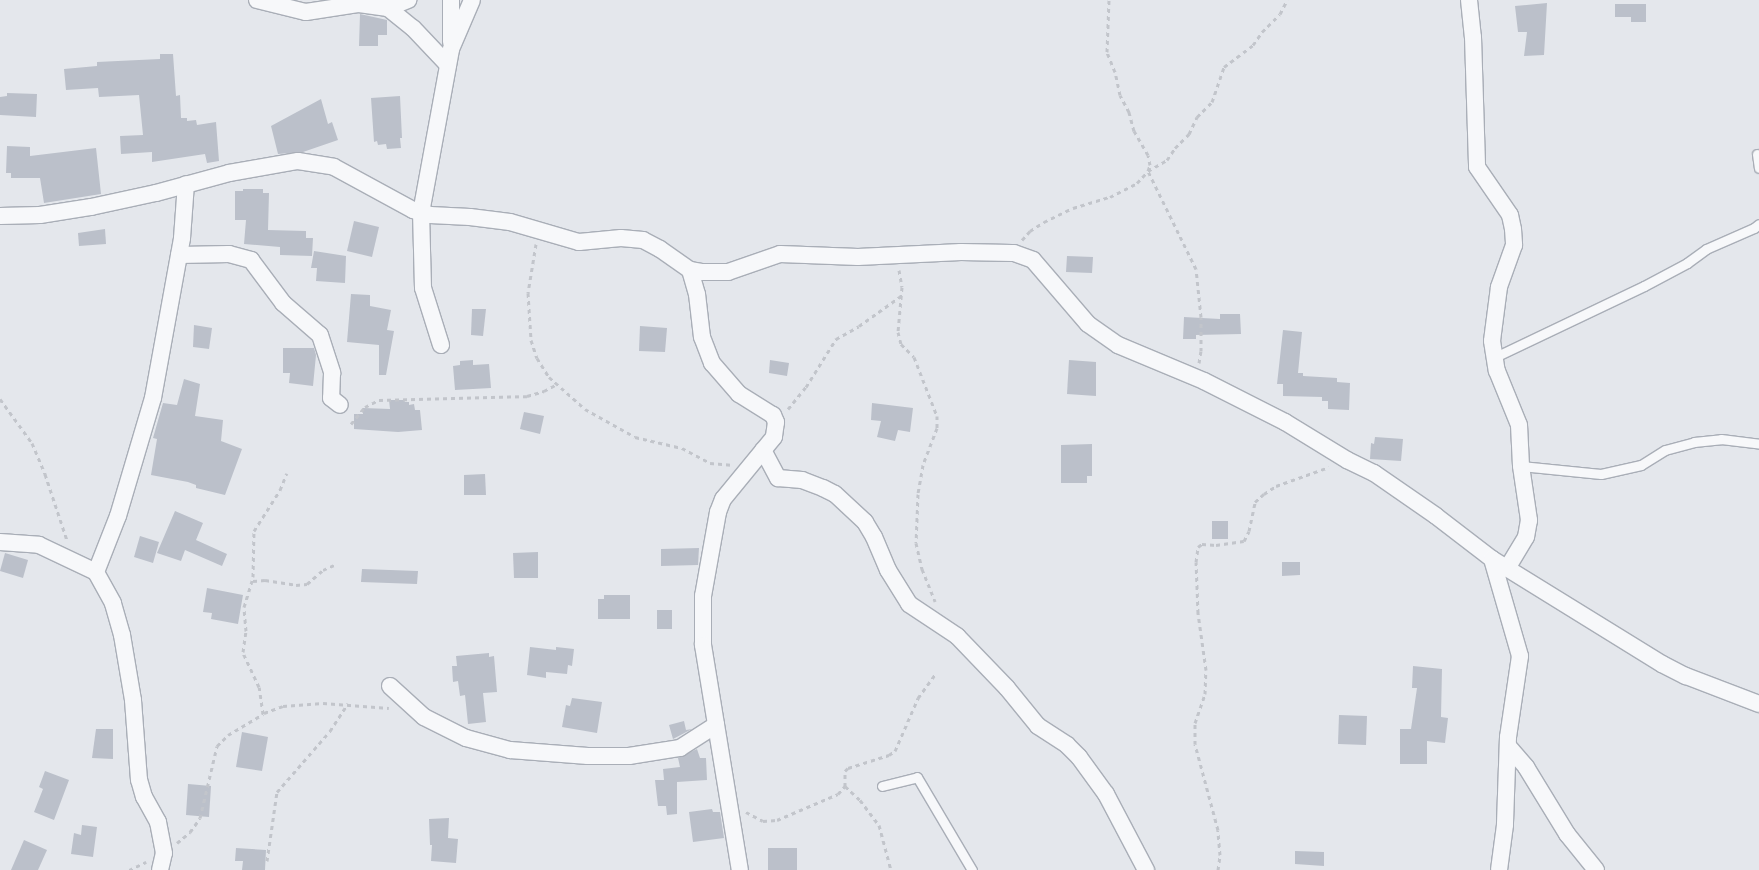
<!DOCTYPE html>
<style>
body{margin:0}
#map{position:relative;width:1759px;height:870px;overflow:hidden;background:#e4e7ec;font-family:"Public Sans",sans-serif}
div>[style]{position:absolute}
.building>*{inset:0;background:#bbc0ca}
.path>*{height:3px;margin-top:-1.5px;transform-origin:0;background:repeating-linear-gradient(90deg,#c2c5cb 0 4px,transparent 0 8px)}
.roads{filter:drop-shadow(1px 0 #a9aeb7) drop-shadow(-1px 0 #a9aeb7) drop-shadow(0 1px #a9aeb7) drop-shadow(0 -1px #a9aeb7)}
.lane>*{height:9px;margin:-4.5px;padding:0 4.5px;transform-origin:4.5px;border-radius:4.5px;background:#f7f8fa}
.street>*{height:16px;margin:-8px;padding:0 8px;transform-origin:8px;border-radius:8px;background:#f7f8fa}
span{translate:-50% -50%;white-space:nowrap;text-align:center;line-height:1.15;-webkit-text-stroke:4px #f4f6f9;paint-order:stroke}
</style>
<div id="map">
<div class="building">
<i style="clip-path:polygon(1547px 3px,1544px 55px,1524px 56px,1527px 32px,1518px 32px,1515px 6px)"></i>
<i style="clip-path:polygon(1615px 4px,1646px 4px,1646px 22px,1631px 22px,1631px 17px,1615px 17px)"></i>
<i style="clip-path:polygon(360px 14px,387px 20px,387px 35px,378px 35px,378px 46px,359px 46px)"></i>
<i style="clip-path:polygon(160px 54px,173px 54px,176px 96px,180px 95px,181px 118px,187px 118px,187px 121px,196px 120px,197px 125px,216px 122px,219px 161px,207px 163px,205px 154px,152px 162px,152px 152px,121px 154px,120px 136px,143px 135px,139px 95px,99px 97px,98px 88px,66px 90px,64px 69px,97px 66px,97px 62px,160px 59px)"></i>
<i style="clip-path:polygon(7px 93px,37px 94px,36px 117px,0 115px,0 97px,7px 96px)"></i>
<i style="clip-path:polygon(400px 96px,402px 138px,400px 138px,401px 148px,387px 149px,386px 144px,378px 145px,377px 141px,374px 142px,371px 98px)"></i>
<i style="clip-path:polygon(321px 99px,328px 124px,332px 122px,338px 140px,303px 152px,278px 154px,271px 126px)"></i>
<i style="clip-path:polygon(7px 146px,30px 147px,30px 156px,96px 148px,101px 194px,44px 203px,40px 178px,11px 178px,11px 173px,6px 173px)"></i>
<i style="clip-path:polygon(243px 189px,263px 189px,263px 193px,269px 193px,268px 230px,306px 231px,306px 238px,313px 238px,312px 256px,280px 255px,280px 247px,244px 244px,246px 220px,235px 220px,235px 191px,243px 191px)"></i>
<i style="clip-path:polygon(354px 221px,379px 227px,372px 257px,347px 251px)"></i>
<i style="clip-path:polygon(105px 229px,106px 244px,79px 246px,78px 233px)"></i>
<i style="clip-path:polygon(314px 251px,346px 256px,345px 283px,316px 281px,317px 268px,311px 268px)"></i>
<i style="clip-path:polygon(1067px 256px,1093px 257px,1092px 273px,1066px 272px)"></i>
<i style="clip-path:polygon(351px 294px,370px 295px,370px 306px,391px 310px,387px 330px,394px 331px,386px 375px,379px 375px,379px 345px,347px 342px)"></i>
<i style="clip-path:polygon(472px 309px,486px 309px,483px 336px,471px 335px)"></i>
<i style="clip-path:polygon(1220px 314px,1240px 314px,1241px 334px,1196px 335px,1196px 339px,1183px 339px,1184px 317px,1220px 319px)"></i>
<i style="clip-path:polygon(194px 325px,212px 328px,209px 349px,193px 347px)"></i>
<i style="clip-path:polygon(640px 326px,667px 328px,665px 352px,639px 351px)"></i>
<i style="clip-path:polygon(1283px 330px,1302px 332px,1298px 373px,1303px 373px,1303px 376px,1337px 378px,1337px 382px,1350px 383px,1349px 410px,1328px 409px,1328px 401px,1322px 401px,1322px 397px,1283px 396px,1283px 384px,1277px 384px)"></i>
<i style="clip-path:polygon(283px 348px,314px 348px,316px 355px,313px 386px,289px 383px,290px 373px,283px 373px)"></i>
<i style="clip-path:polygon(473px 360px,473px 365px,489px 364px,491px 388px,455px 390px,453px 366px,460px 365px,460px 361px)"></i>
<i style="clip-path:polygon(770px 360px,789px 363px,787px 376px,769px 373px)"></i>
<i style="clip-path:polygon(1069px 360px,1096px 362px,1096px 396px,1067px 394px)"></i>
<i style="clip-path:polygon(184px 379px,200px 384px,195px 416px,223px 420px,221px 441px,242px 449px,225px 495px,196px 488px,196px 485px,188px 482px,151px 475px,157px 439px,153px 438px,163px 403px,177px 405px)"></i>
<i style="clip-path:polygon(389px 400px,404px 400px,405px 402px,409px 402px,409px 405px,414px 404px,415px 410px,420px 410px,422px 430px,398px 432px,354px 429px,354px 414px,363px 414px,363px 408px,390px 409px)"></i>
<i style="clip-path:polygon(872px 403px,913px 408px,910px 432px,898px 430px,895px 441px,877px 437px,881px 421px,871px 420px)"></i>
<i style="clip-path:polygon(524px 412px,544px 416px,540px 434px,520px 429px)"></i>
<i style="clip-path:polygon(1375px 437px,1403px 439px,1401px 461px,1370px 459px,1371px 443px,1374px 444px)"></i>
<i style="clip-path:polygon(1092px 444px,1092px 476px,1087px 476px,1087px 483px,1061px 483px,1061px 445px)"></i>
<i style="clip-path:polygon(485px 474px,486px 495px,464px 495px,464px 475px)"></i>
<i style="clip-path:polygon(175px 511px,203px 523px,196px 540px,227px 554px,222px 566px,185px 550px,181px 561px,157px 553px)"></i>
<i style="clip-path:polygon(1212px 521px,1228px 521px,1228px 539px,1212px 539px)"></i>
<i style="clip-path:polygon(140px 536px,159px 542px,153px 563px,134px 557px)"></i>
<i style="clip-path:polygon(699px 548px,698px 565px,661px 566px,661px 549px)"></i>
<i style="clip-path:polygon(538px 552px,538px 578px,514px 578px,513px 553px)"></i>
<i style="clip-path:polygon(5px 553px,28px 560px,23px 578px,0 571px)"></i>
<i style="clip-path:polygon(1282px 562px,1300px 562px,1300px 575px,1282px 576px)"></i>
<i style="clip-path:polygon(362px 569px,418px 571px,417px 584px,361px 582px)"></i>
<i style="clip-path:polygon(207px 588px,243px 595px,238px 624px,211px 619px,212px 613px,203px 612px)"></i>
<i style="clip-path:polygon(604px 595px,630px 595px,630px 619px,598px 619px,598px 599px,604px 599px)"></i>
<i style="clip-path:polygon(657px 610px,672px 610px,672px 629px,657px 629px)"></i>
<i style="clip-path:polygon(530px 647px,556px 650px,556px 647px,574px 649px,572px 666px,568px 665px,567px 674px,546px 672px,546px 678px,527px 675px)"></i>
<i style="clip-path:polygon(489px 653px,489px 657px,494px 656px,497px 692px,483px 693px,486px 722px,468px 724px,465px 695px,460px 696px,458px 681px,453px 682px,452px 666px,457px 666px,456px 656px)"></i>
<i style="clip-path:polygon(1413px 666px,1442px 669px,1441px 717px,1448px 718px,1445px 743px,1427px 741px,1427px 764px,1400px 764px,1400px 729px,1411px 729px,1417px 688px,1412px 688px)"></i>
<i style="clip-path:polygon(572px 698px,602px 702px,597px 733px,562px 727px,566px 705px,570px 706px)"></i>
<i style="clip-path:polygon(1339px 715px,1367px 716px,1366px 745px,1338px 744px)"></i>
<i style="clip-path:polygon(684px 721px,686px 730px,692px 729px,673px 739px,669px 725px)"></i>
<i style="clip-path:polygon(96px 729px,113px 729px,113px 759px,92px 758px)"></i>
<i style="clip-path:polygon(242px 732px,268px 737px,262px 771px,236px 767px)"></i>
<i style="clip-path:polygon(697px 749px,700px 758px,706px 758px,707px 780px,677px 782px,677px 814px,667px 815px,666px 806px,658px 806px,655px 780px,664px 780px,663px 769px,680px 767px,678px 758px)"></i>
<i style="clip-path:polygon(45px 771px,69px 780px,54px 820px,34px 812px,43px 789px,39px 787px)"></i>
<i style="clip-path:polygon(188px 784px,211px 786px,209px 817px,186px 815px)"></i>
<i style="clip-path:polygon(712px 809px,713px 812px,720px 812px,724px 838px,693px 842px,689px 812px)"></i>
<i style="clip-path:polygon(449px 818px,448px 838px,458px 839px,456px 863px,431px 861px,432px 845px,430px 845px,429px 819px)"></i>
<i style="clip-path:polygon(82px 825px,97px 827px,93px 857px,71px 854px,74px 833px,81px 835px)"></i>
<i style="clip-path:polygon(24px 840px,47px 850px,38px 870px,11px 870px)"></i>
<i style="clip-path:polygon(236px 848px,266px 850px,265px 870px,242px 870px,243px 861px,235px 861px)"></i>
<i style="clip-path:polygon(768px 848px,797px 848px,797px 870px,768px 870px)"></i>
<i style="clip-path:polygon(1295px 851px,1324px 852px,1324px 866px,1295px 864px)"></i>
</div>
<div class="path">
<i style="left:1022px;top:240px;width:12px;rotate:-48deg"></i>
<i style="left:1030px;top:231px;width:17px;rotate:-33deg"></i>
<i style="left:1044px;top:222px;width:32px;rotate:-26deg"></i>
<i style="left:1073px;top:208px;width:39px;rotate:-17deg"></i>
<i style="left:1110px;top:197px;width:30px;rotate:-27deg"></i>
<i style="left:1137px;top:183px;width:16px;rotate:-47deg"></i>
<i style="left:1148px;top:171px;width:6px;rotate:-72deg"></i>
<i style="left:1150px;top:165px;width:10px;rotate:-101deg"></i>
<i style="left:1148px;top:155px;width:28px;rotate:-120deg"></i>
<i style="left:1134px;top:131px;width:20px;rotate:-105deg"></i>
<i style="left:1129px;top:112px;width:19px;rotate:-118deg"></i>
<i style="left:1120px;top:95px;width:24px;rotate:-102deg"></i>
<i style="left:1115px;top:72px;width:22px;rotate:-112deg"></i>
<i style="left:1107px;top:52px;width:52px;rotate:-87.8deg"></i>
<i style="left:536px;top:244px;width:50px;rotate:99.3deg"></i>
<i style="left:528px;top:293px;width:47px;rotate:86.3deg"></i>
<i style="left:531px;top:340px;width:19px;rotate:72deg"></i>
<i style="left:537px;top:358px;width:22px;rotate:58deg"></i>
<i style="left:549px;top:377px;width:48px;rotate:41.6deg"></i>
<i style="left:585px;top:409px;width:57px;rotate:29.2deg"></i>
<i style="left:635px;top:437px;width:48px;rotate:13.2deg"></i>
<i style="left:682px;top:448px;width:32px;rotate:28deg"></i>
<i style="left:710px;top:463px;width:21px;rotate:5deg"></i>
<i style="left:899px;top:270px;width:17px;rotate:80deg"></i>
<i style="left:902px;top:287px;width:45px;rotate:95.1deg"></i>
<i style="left:898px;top:332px;width:12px;rotate:76deg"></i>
<i style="left:901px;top:344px;width:18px;rotate:45deg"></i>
<i style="left:914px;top:357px;width:63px;rotate:68.7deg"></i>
<i style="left:937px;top:416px;width:12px;rotate:90deg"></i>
<i style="left:937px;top:428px;width:40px;rotate:111deg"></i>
<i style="left:923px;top:465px;width:29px;rotate:100deg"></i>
<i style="left:918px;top:494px;width:49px;rotate:92.3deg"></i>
<i style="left:916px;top:543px;width:27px;rotate:77deg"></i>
<i style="left:922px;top:569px;width:35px;rotate:68deg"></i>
<i style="left:1199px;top:363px;width:12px;rotate:-81deg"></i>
<i style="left:1201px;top:351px;width:34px;rotate:-90deg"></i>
<i style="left:1201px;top:317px;width:48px;rotate:-95.9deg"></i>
<i style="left:1196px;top:269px;width:109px;rotate:-116.1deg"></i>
<i style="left:1148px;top:171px;width:22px;rotate:-30deg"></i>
<i style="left:1167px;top:160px;width:14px;rotate:-56deg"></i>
<i style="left:1175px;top:148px;width:20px;rotate:-45deg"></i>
<i style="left:1189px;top:134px;width:19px;rotate:-65deg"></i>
<i style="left:1197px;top:117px;width:21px;rotate:-45deg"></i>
<i style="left:1212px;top:102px;width:37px;rotate:-71deg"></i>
<i style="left:1224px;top:67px;width:36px;rotate:-37deg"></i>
<i style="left:1253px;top:45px;width:16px;rotate:-55deg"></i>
<i style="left:1262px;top:32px;width:25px;rotate:-45deg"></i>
<i style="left:1280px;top:14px;width:16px;rotate:-63deg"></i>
<i style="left:0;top:399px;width:54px;rotate:54deg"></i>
<i style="left:32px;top:443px;width:34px;rotate:67deg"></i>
<i style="left:45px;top:474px;width:70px;rotate:71.6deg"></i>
<i style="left:788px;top:409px;width:28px;rotate:-51deg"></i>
<i style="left:806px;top:387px;width:57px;rotate:-58deg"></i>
<i style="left:836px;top:339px;width:26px;rotate:-29deg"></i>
<i style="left:859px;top:326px;width:52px;rotate:-35.5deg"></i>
<i style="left:351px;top:424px;width:22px;rotate:-51deg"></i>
<i style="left:365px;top:407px;width:16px;rotate:-27deg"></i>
<i style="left:379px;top:400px;width:148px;rotate:-1.5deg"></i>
<i style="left:527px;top:396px;width:18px;rotate:-16deg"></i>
<i style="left:544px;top:391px;width:15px;rotate:-28deg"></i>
<i style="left:253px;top:581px;width:12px;rotate:-5deg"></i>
<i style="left:265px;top:580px;width:31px;rotate:9deg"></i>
<i style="left:296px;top:585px;width:11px;rotate:-5deg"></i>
<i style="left:307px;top:584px;width:21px;rotate:-41deg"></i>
<i style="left:323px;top:570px;width:12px;rotate:-24deg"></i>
<i style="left:264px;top:713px;width:20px;rotate:-20deg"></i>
<i style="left:283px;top:706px;width:40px;rotate:-4.3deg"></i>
<i style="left:323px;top:703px;width:66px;rotate:4.3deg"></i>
<i style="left:845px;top:786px;width:21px;rotate:43deg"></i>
<i style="left:860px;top:800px;width:31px;rotate:53deg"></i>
<i style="left:879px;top:825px;width:47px;rotate:75.1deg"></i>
<i style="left:746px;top:812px;width:19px;rotate:28deg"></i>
<i style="left:763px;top:821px;width:14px;rotate:-4deg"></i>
<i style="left:777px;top:820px;width:66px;rotate:-23.1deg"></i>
<i style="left:838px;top:794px;width:11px;rotate:-49deg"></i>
<i style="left:845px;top:786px;width:15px;rotate:-90deg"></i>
<i style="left:845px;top:771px;width:4px;rotate:-45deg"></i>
<i style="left:848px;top:768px;width:43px;rotate:-17.6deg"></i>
<i style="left:889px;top:755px;width:7px;rotate:-34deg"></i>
<i style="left:895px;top:751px;width:58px;rotate:-66.5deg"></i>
<i style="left:918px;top:698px;width:31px;rotate:-54deg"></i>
<i style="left:177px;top:843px;width:17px;rotate:-40deg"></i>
<i style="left:190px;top:832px;width:17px;rotate:-54deg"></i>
<i style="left:200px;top:818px;width:74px;rotate:-76.7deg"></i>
<i style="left:217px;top:746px;width:16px;rotate:-45deg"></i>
<i style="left:228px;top:735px;width:41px;rotate:-31deg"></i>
<i style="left:263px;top:714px;width:27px;rotate:-98deg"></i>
<i style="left:259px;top:687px;width:38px;rotate:-115deg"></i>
<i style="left:243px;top:652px;width:21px;rotate:-82deg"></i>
<i style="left:246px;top:631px;width:24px;rotate:-95deg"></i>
<i style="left:244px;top:607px;width:31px;rotate:-73deg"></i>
<i style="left:253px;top:577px;width:46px;rotate:-88.8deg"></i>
<i style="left:254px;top:531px;width:49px;rotate:-57.6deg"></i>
<i style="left:280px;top:490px;width:18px;rotate:-68deg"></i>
<i style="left:267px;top:861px;width:70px;rotate:-81.8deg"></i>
<i style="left:277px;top:792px;width:81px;rotate:-49deg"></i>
<i style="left:330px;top:731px;width:33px;rotate:-57deg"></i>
<i style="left:129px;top:870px;width:19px;rotate:-25deg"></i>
<i style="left:1218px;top:870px;width:15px;rotate:-82deg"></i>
<i style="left:1220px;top:855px;width:25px;rotate:-95deg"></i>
<i style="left:1218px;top:830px;width:89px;rotate:-105deg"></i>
<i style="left:1195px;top:744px;width:21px;rotate:-90deg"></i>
<i style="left:1195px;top:723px;width:31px;rotate:-71deg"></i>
<i style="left:1205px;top:694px;width:24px;rotate:-88deg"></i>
<i style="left:1206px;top:670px;width:58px;rotate:-98deg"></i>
<i style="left:1198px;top:613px;width:51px;rotate:-92.2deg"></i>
<i style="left:1196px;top:562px;width:15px;rotate:-82deg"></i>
<i style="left:1198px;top:547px;width:5px;rotate:-37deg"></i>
<i style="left:1202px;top:544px;width:14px;rotate:4deg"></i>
<i style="left:1216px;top:545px;width:28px;rotate:-8deg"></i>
<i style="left:1244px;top:541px;width:11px;rotate:-63deg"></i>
<i style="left:1249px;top:531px;width:30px;rotate:-78deg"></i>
<i style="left:1255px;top:502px;width:12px;rotate:-42deg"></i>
<i style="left:1264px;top:494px;width:14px;rotate:-34deg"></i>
<i style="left:1276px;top:486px;width:56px;rotate:-19.7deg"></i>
</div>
<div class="roads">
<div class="lane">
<i style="left:1757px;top:154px;width:14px;rotate:82deg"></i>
<i style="left:1493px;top:358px;width:167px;rotate:-25.5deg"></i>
<i style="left:1644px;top:286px;width:49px;rotate:-28.1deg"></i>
<i style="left:1687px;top:263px;width:24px;rotate:-36deg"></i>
<i style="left:1706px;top:249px;width:52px;rotate:-23.6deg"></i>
<i style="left:1754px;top:228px;width:6px;rotate:-39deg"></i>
<i style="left:1521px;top:466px;width:80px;rotate:5.7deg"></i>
<i style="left:1601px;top:474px;width:41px;rotate:-12.7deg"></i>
<i style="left:1641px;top:465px;width:28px;rotate:-32deg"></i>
<i style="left:1665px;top:450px;width:30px;rotate:-15deg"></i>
<i style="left:1694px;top:442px;width:27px;rotate:-6deg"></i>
<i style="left:1721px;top:439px;width:38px;rotate:7deg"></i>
<i style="left:882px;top:786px;width:36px;rotate:-14deg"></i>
<i style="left:917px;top:777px;width:108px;rotate:59.4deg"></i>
</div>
<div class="street">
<i style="left:257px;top:0;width:50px;rotate:13.8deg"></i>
<i style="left:306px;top:12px;width:54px;rotate:-8.6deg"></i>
<i style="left:359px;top:4px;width:29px;rotate:8deg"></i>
<i style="left:388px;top:8px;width:32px;rotate:39deg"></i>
<i style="left:413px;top:28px;width:51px;rotate:46.6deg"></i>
<i style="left:451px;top:0;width:42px;rotate:90deg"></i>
<i style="left:1469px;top:0;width:37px;rotate:84deg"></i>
<i style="left:1473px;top:37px;width:130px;rotate:88.2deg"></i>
<i style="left:1477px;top:167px;width:58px;rotate:55.5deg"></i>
<i style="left:1510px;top:215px;width:14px;rotate:78deg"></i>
<i style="left:1513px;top:229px;width:16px;rotate:86deg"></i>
<i style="left:1514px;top:245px;width:45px;rotate:109.7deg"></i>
<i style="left:1499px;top:287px;width:54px;rotate:97.4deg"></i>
<i style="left:1492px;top:341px;width:30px;rotate:81deg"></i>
<i style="left:1497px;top:371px;width:58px;rotate:67.8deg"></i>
<i style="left:1519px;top:425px;width:41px;rotate:87.2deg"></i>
<i style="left:1521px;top:466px;width:55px;rotate:81.6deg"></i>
<i style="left:1529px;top:520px;width:17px;rotate:100deg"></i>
<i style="left:1526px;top:537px;width:37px;rotate:121deg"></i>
<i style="left:388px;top:8px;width:22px;rotate:-22deg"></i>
<i style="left:0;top:216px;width:40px;rotate:-1.4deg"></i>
<i style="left:40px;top:215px;width:52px;rotate:-8.9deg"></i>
<i style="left:91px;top:207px;width:66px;rotate:-12.2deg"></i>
<i style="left:156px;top:193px;width:76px;rotate:-15.3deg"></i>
<i style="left:229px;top:173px;width:70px;rotate:-9.9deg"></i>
<i style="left:298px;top:161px;width:36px;rotate:9deg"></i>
<i style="left:334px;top:167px;width:90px;rotate:28.6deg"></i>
<i style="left:413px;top:210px;width:18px;rotate:16deg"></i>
<i style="left:430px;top:215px;width:40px;rotate:2.9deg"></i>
<i style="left:470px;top:217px;width:40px;rotate:7.1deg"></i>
<i style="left:510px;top:222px;width:72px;rotate:16.2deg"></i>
<i style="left:579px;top:242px;width:42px;rotate:-5.4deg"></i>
<i style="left:621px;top:238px;width:22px;rotate:5deg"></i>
<i style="left:643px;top:240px;width:19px;rotate:28deg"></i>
<i style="left:660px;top:249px;width:37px;rotate:35deg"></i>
<i style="left:690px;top:270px;width:13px;rotate:9deg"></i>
<i style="left:703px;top:272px;width:25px"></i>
<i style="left:728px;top:272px;width:55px;rotate:-19.1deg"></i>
<i style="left:780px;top:254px;width:78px;rotate:2.2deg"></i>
<i style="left:858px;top:257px;width:103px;rotate:-2.8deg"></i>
<i style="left:961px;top:252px;width:53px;rotate:1.1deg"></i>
<i style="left:1014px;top:253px;width:20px;rotate:20deg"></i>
<i style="left:1033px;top:260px;width:84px;rotate:49.3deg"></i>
<i style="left:1088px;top:324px;width:37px;rotate:35deg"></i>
<i style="left:1118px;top:345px;width:93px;rotate:22.7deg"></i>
<i style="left:1204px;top:381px;width:91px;rotate:26.8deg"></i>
<i style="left:1285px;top:422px;width:73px;rotate:31.5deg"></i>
<i style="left:1347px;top:460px;width:30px;rotate:26deg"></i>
<i style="left:1374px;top:473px;width:75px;rotate:34.7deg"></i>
<i style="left:1436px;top:516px;width:71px;rotate:37.5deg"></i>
<i style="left:1492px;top:559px;width:200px;rotate:31.7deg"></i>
<i style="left:1662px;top:664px;width:27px;rotate:27deg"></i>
<i style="left:1686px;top:676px;width:78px;rotate:21deg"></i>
<i style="left:179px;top:255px;width:50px;rotate:-1.1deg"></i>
<i style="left:229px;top:254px;width:23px;rotate:15deg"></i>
<i style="left:251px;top:260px;width:54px;rotate:53.3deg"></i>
<i style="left:283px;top:303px;width:49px;rotate:40.9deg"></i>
<i style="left:320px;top:335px;width:40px;rotate:72deg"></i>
<i style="left:332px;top:373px;width:25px;rotate:92deg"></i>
<i style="left:331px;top:398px;width:11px;rotate:38deg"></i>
<i style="left:690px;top:270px;width:25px;rotate:74deg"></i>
<i style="left:697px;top:294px;width:43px;rotate:83.4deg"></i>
<i style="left:702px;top:337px;width:28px;rotate:69deg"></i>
<i style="left:712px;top:363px;width:41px;rotate:48.9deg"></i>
<i style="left:739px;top:394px;width:40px;rotate:32deg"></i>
<i style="left:773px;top:415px;width:8px;rotate:67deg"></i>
<i style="left:776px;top:422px;width:15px;rotate:98deg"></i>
<i style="left:774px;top:437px;width:80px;rotate:129.4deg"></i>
<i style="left:723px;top:499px;width:14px;rotate:111deg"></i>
<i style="left:718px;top:512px;width:85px;rotate:100.1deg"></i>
<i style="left:703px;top:596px;width:49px;rotate:90deg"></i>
<i style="left:703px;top:645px;width:228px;rotate:80.7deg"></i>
<i style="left:441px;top:345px;width:60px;rotate:-107.5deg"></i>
<i style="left:423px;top:288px;width:75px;rotate:-91.5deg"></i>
<i style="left:421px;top:213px;width:167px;rotate:-79.6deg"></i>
<i style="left:451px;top:49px;width:53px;rotate:-66.8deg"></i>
<i style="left:763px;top:450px;width:32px;rotate:62deg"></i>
<i style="left:778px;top:478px;width:24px;rotate:5deg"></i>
<i style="left:802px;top:480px;width:22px;rotate:21deg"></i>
<i style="left:823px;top:488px;width:13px;rotate:27deg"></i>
<i style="left:835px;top:494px;width:41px;rotate:43deg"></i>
<i style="left:865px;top:522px;width:17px;rotate:59deg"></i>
<i style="left:874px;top:537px;width:36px;rotate:67deg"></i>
<i style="left:888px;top:570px;width:40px;rotate:58deg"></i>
<i style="left:909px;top:604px;width:58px;rotate:33.7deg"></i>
<i style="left:957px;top:636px;width:72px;rotate:46.1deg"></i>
<i style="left:1007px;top:688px;width:49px;rotate:50.8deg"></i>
<i style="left:1038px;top:726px;width:35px;rotate:33deg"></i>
<i style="left:1067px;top:745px;width:17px;rotate:45deg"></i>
<i style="left:1079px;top:757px;width:46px;rotate:53.9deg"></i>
<i style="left:1106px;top:794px;width:86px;rotate:62.2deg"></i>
<i style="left:0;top:542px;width:39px;rotate:4deg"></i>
<i style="left:39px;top:545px;width:63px;rotate:25.3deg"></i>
<i style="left:1492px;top:559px;width:101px;rotate:73.9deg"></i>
<i style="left:1520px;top:656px;width:82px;rotate:98.4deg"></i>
<i style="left:1508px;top:737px;width:88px;rotate:92deg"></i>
<i style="left:1505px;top:825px;width:45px;rotate:97.6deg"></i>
<i style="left:390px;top:686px;width:46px;rotate:42.4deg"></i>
<i style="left:424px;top:717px;width:47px;rotate:26.6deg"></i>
<i style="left:466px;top:738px;width:46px;rotate:15.3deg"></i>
<i style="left:510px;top:750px;width:78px;rotate:4.4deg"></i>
<i style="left:588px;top:756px;width:41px"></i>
<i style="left:629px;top:756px;width:52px;rotate:-8.9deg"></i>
<i style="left:680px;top:748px;width:43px;rotate:-32.6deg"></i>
<i style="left:1508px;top:746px;width:28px;rotate:49deg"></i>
<i style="left:1526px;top:767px;width:79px;rotate:58.5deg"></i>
<i style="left:1567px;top:834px;width:46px;rotate:51.1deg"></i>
<i style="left:160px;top:870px;width:17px;rotate:-77deg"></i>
<i style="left:164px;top:853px;width:32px;rotate:-101deg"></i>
<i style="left:158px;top:822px;width:29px;rotate:-119deg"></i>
<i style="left:144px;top:797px;width:18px;rotate:-106deg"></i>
<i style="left:139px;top:780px;width:80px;rotate:-94.3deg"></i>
<i style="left:133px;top:700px;width:66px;rotate:-99.6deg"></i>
<i style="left:122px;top:635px;width:33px;rotate:-106deg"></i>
<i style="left:113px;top:603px;width:35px;rotate:-119deg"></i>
<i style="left:96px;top:572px;width:60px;rotate:-68.6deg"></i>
<i style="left:118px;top:516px;width:123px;rotate:-73.5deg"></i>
<i style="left:153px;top:398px;width:163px;rotate:-79.7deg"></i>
<i style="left:182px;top:238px;width:54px;rotate:-85.8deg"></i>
</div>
</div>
</div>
